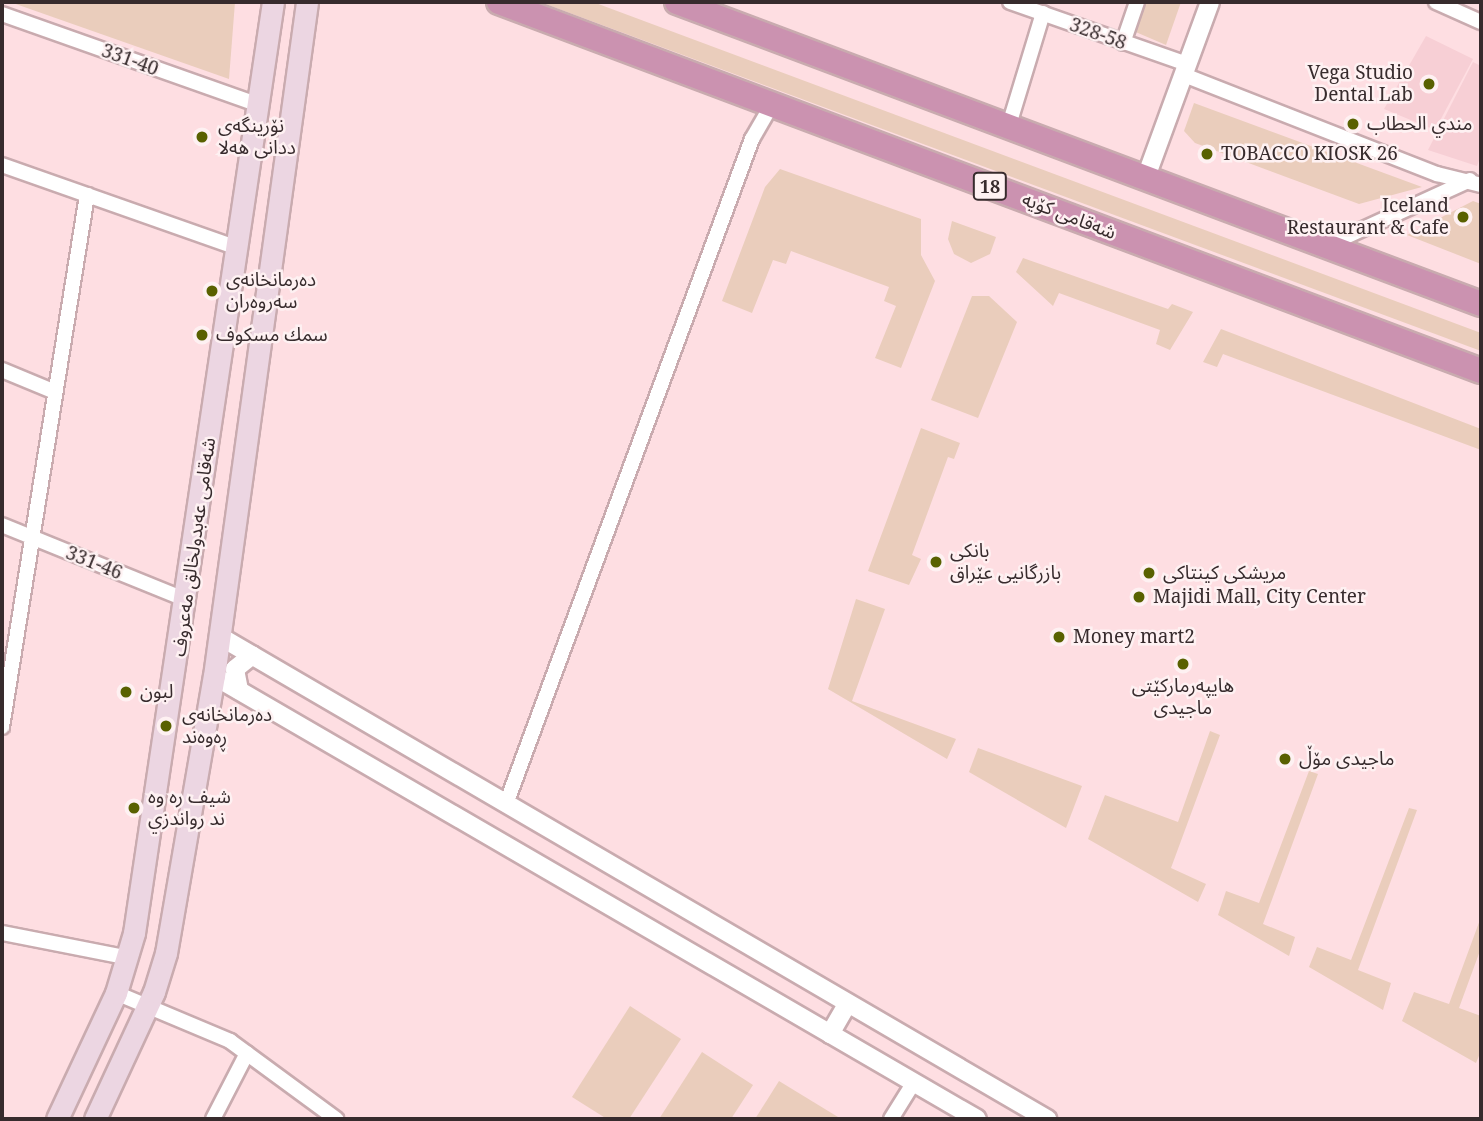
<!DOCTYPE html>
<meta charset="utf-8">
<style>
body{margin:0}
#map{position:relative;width:1483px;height:1121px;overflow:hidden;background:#fedee2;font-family:"Noto Serif","Noto Sans Arabic",serif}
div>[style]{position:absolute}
.built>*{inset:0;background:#f7cfd5}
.green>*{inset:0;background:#eacdbc}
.roads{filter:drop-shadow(2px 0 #c9abaf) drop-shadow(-2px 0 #c9abaf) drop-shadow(0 2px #c9abaf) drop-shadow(0 -2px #c9abaf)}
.minor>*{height:14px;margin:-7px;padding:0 7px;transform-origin:7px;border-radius:7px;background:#fff}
.tertiary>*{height:18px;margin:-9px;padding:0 9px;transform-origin:9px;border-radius:9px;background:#fff}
.secondary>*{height:21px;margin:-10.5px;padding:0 10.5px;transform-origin:10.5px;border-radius:10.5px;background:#ecd6e2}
.trunk>*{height:24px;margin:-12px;padding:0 12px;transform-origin:12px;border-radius:12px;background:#cb92b0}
.dots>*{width:19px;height:19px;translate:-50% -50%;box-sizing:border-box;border:4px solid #fef1f2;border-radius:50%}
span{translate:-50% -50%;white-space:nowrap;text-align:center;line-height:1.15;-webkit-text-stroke:5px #fef1f2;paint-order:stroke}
.shield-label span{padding:2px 5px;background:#fef1f2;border:2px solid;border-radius:5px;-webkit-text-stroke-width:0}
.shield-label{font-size:18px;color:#372b2d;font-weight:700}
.street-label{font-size:19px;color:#372b2d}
.poi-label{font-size:19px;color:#372b2d}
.right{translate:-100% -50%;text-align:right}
.left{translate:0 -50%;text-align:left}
.frame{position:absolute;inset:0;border:4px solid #372b2d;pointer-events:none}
</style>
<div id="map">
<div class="built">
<i style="clip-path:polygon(1426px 36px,1473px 59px,1435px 130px,1384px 109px)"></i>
<i style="clip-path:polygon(1473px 62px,1481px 66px,1481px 155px,1477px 166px,1428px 150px)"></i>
</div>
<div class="green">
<i style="clip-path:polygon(10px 2px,235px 2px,229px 79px)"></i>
<i style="clip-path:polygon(540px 2px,593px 2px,1481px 333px,1481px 351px)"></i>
<i style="clip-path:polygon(1142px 2px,1181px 2px,1166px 45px,1131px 30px)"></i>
<i style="clip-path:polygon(1194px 103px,1422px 187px,1359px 204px,1195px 143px,1184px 131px)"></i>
<i style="clip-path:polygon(780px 169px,921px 219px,921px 255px,935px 281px,901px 368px,875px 358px,896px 306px,884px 301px,889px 287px,791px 251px,786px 264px,773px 260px,752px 313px,722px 301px,765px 187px)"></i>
<i style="clip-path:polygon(1473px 201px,1481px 204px,1481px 264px,1407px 235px)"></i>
<i style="clip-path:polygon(952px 221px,996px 237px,990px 254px,971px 263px,954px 254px,948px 239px)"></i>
<i style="clip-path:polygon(1023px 258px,1168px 309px,1172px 304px,1193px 312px,1170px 350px,1156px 344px,1160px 330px,1059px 293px,1053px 306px,1016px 272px)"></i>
<i style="clip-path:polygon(972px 296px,989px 296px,1017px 322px,978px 418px,931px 400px)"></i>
<i style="clip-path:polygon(1221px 329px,1481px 429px,1481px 450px,1223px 354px,1217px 367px,1203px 362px)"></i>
<i style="clip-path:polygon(921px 428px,960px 443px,954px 459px,948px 457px,912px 555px,921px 559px,909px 585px,868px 571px)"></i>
<i style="clip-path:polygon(856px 599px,885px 609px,852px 701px,956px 739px,947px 759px,828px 689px)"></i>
<i style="clip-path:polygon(1210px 731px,1220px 735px,1171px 868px,1206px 884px,1198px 902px,1088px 839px,1105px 795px,1178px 822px)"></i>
<i style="clip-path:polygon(978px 748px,1082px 786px,1066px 828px,969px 772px)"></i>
<i style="clip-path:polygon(1309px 771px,1318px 774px,1263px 924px,1295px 937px,1289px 956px,1218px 915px,1226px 891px,1259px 903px)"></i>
<i style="clip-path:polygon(1409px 808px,1417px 810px,1358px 970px,1391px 983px,1383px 1010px,1309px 967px,1317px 947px,1351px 960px)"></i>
<i style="clip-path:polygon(1481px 917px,1481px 948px,1459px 1008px,1481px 1016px,1481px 1051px,1476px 1063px,1402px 1021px,1414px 992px,1449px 1004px)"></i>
<i style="clip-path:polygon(630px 1006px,681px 1039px,629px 1119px,607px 1119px,572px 1097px)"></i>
<i style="clip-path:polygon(702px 1052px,753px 1085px,731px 1119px,659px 1119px)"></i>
<i style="clip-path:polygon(779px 1081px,838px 1117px,836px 1119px,755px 1119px)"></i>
</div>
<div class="roads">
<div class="minor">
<i style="left:1010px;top:2px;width:188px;rotate:19.3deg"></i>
<i style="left:1436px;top:2px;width:49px;rotate:24deg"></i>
<i style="left:2px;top:14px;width:273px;rotate:19.5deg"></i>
<i style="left:1123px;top:43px;width:43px;rotate:-71.1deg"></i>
<i style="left:1184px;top:75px;width:272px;rotate:21.4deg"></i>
<i style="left:1437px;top:174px;width:45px;rotate:14deg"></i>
<i style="left:1009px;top:125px;width:117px;rotate:-73.1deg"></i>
<i style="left:2px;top:165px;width:250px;rotate:19.4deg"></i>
<i style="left:1328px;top:245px;width:156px;rotate:-24.6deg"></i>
<i style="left:2px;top:370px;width:57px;rotate:22.5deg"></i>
<i style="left:2px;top:525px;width:200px;rotate:22.1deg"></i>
<i style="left:2px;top:727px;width:539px;rotate:-80.92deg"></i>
<i style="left:506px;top:804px;width:709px;rotate:-69.7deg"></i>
<i style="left:752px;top:139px;width:39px;rotate:-60deg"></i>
<i style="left:2px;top:933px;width:129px;rotate:11.1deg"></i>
<i style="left:116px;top:993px;width:124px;rotate:22.8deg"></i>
<i style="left:230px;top:1041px;width:132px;rotate:36.3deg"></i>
<i style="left:213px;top:1119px;width:74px;rotate:-62.7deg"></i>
<i style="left:891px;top:1119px;width:44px;rotate:-58.1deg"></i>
</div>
<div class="tertiary">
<i style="left:1146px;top:177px;width:186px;rotate:-69.9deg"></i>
<i style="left:219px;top:636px;width:959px;rotate:30.26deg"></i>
<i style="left:214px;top:676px;width:882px;rotate:30.14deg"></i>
<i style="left:239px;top:690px;width:21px;rotate:-101deg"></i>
<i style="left:235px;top:669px;width:22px;rotate:-39deg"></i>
<i style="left:830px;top:1034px;width:34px;rotate:-60deg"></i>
</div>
<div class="secondary">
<i style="left:57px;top:1119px;width:139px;rotate:-64.9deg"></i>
<i style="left:116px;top:993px;width:63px;rotate:-73.3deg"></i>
<i style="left:134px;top:933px;width:941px;rotate:-81.51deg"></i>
<i style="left:95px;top:1119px;width:140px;rotate:-65.1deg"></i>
<i style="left:154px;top:992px;width:41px;rotate:-72.9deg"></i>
<i style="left:166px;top:953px;width:281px;rotate:-80.2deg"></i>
<i style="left:214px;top:676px;width:680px;rotate:-82.14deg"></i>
</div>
<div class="trunk">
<i style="left:499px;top:2px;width:1049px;rotate:20.59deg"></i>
<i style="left:677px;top:2px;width:859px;rotate:20.59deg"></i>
</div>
</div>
<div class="dots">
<i style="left:1429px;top:84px;background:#596100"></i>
<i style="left:1353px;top:124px;background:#596100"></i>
<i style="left:202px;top:137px;background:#596100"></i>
<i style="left:1207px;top:154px;background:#596100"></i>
<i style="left:1463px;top:217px;background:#596100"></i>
<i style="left:212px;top:291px;background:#596100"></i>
<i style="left:202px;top:335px;background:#596100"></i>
<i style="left:936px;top:562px;background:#596100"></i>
<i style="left:1149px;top:573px;background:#596100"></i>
<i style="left:1139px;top:597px;background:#596100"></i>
<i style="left:1059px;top:637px;background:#596100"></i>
<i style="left:1183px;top:664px;background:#596100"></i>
<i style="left:126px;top:692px;background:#596100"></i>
<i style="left:166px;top:726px;background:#596100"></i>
<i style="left:1285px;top:759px;background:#596100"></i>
<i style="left:134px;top:808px;background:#596100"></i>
</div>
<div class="shield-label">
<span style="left:990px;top:186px">18</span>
</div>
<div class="street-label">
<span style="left:1098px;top:34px;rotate:20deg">328-58</span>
<span style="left:130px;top:60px;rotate:20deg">331-40</span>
<span style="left:1069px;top:216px;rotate:21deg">شەقامی کۆیە</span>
<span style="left:194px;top:547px;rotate:-82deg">شەقامی عەبدولخالق مەعروف</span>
<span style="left:94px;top:563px;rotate:22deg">331-46</span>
</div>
<div class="poi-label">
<span class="right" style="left:1413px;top:84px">Vega Studio<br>Dental Lab</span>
<span class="left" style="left:1367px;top:124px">مندي الحطاب</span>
<span class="left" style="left:218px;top:137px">نۆرینگەی<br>ددانی هەلا</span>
<span class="left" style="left:1221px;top:154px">TOBACCO KIOSK 26</span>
<span class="right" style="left:1449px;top:217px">Iceland<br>Restaurant &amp; Cafe</span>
<span class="left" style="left:226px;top:291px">دەرمانخانەی<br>سەروەران</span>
<span class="left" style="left:216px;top:335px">سمك مسكوف</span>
<span class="left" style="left:950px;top:562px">بانکی<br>بازرگانیی عێراق</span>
<span class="left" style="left:1163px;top:573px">مریشکی کینتاکی</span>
<span class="left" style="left:1153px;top:597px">Majidi Mall, City Center</span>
<span class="left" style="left:1073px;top:637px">Money mart2</span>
<span style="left:1183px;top:697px">هایپەرمارکێتی<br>ماجیدی</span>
<span class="left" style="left:140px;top:692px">لبون</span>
<span class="left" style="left:182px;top:726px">دەرمانخانەی<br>ڕەوەند</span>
<span class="left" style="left:1299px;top:759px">ماجیدی مۆڵ</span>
<span class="left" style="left:148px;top:808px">شيف ره وه<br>ند رواندزي</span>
</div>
<div class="frame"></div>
</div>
